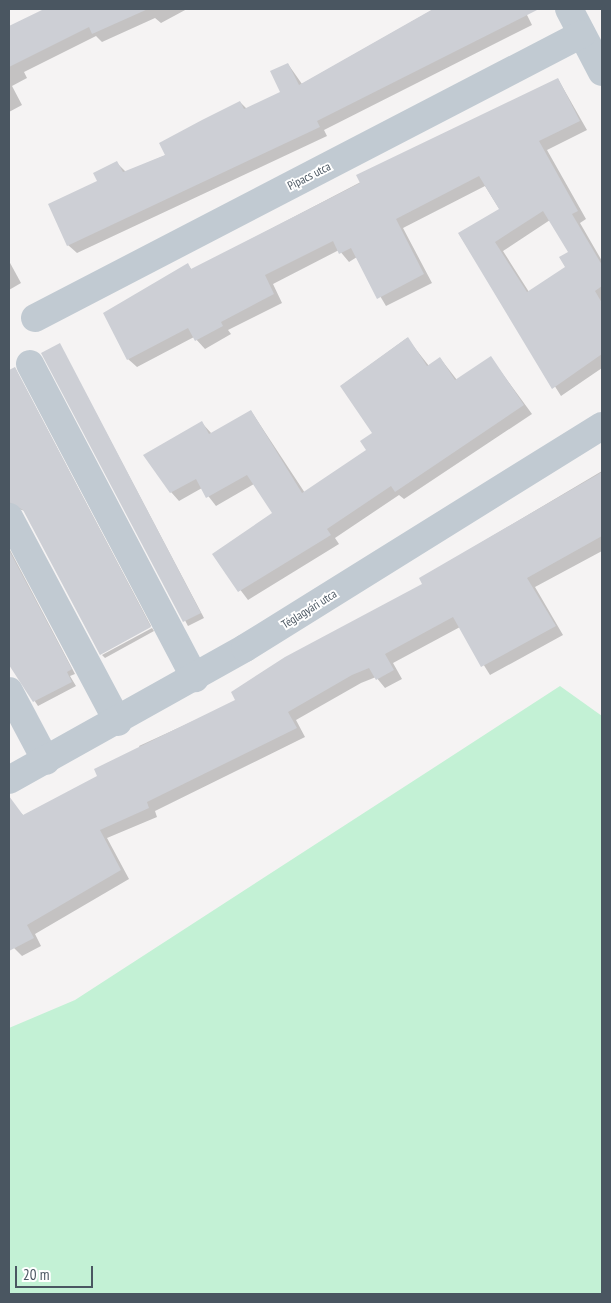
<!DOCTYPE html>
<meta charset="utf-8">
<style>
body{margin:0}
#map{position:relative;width:611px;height:1303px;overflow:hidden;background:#f5f3f3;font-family:"PT Sans Narrow",sans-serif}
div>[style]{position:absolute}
.green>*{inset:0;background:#c3f1d5}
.shadow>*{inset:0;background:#0003}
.building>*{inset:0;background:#cdcfd5}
.minor>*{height:28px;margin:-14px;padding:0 14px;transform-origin:14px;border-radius:14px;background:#c1cad2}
span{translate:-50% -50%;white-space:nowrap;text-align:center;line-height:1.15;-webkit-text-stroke:4px #fff;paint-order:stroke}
.street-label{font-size:12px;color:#4a5661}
.frame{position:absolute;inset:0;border:10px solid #4a5661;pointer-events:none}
.scale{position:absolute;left:15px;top:1266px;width:78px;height:22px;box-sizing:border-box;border:2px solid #4a5661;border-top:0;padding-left:6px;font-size:15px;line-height:18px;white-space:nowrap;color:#4a5661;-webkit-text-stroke:4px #fff;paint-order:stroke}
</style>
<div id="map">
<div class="green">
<i style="clip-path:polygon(560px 686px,602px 716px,602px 1294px,9px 1294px,9px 1028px,75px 1000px)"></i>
</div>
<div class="shadow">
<i style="clip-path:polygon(47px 9px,187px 9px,161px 23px,155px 18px,102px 42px,96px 36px,24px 72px,27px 78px,12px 86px,22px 105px,9px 112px,9px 28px)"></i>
<i style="clip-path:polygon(434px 9px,524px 9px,532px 25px,324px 130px,327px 136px,77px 253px,68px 245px,99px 181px,116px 162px,126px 172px,166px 155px,240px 102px,247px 109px,282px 93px,288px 64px,302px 84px)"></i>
<i style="clip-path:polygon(evenodd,558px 79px,587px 130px,547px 150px,586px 219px,580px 223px,602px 261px,602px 368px,561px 396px,459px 234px,500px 210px,485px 186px,403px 228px,432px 283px,386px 306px,357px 257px,349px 262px,339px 250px,273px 284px,282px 303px,228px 330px,231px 334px,205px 349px,194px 337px,137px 367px,128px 359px,188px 265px,192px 270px,558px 79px,550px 220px,570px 252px,567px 268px,529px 292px,503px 251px,550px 220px)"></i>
<i style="clip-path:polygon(9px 261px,21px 283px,9px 290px)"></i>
<i style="clip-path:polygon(407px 338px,429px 366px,440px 358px,457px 380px,491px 358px,532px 414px,404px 499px,399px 495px,335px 538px,339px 544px,248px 600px,214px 555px,274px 513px,254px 484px,216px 506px,202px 488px,179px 501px,171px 492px,202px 423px,212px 434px,251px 411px,305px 493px,368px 450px,373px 433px,341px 386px)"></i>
<i style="clip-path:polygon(60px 345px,204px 618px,188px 626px,43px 354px)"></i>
<i style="clip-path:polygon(15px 368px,151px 626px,101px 653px,25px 511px,9px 506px,9px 372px)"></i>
<i style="clip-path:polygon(602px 471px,602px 551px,535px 587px,563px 635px,490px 675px,460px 627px,393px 663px,402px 679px,385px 688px,376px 677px,361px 683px,296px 720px,305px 737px,155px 811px,157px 817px,107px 838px,129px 879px,35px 934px,41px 946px,22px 956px,14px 948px,9px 938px,9px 818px,20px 812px,24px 816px,99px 777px,141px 750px,139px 746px,237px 701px,424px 584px,420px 579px)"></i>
<i style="clip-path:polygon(9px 548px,75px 674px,70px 676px,76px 686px,38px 706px,9px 662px)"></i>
<i style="clip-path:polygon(152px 628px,154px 631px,105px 658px,102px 655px)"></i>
</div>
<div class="building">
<i style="clip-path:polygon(44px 9px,148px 9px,92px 34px,89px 27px,9px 67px,9px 26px)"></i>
<i style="clip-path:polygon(433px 9px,539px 9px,317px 121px,320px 127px,67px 246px,48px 204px,97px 181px,93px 173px,117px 161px,123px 172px,165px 155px,159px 143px,202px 120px,240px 101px,244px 109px,280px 92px,270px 71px,288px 63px,299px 85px)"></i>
<i style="clip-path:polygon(evenodd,558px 78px,580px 121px,539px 141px,578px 211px,572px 214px,602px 265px,602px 286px,595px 291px,602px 303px,602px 354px,552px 389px,458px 233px,499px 209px,479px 176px,396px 219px,424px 274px,377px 299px,351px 248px,339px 254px,333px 241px,265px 275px,274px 294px,221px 322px,223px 326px,195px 341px,188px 328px,127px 360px,103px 313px,188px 263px,191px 269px,360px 183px,356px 175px,558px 78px,543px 211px,568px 252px,559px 257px,565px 267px,527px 292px,495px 242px,543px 211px)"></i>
<i style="clip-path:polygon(408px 337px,427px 366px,440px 357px,455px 380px,491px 356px,524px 405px,395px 492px,391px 486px,327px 529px,331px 535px,238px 592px,212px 554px,272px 513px,247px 475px,206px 498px,196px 479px,170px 493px,143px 455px,202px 421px,209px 434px,251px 410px,302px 493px,366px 450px,360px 441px,372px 433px,340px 386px)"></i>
<i style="clip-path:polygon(60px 343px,201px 613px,183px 622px,41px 353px)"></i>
<i style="clip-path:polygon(15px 367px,151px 627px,100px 655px,23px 510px,9px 502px,9px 370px)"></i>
<i style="clip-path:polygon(602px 472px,602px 536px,527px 578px,556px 626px,481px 667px,453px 617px,385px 654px,394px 670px,376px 680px,369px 668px,352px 675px,288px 712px,297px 728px,147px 802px,149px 808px,100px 830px,121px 870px,27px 925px,34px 938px,9px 951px,9px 796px,23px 815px,97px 776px,94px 769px,235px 700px,231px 692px,285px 657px,422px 584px,419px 578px)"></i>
<i style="clip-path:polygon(9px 550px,72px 669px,67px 672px,72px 682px,33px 702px,9px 665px)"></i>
</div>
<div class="minor">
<i style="left:569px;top:9px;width:71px;rotate:62.4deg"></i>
<i style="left:35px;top:318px;width:616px;rotate:-27.44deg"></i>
<i style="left:30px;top:364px;width:355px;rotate:62.3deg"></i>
<i style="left:9px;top:517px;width:232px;rotate:62deg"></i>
<i style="left:9px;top:691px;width:79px;rotate:62.1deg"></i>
<i style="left:9px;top:780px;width:270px;rotate:-29.2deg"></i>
<i style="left:245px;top:648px;width:420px;rotate:-31.9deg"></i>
</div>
<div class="street-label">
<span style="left:309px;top:176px;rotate:-27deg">Pipacs utca</span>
<span style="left:309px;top:609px;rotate:-32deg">Téglagyári utca</span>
</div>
<div class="frame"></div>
<div class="scale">20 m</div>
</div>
